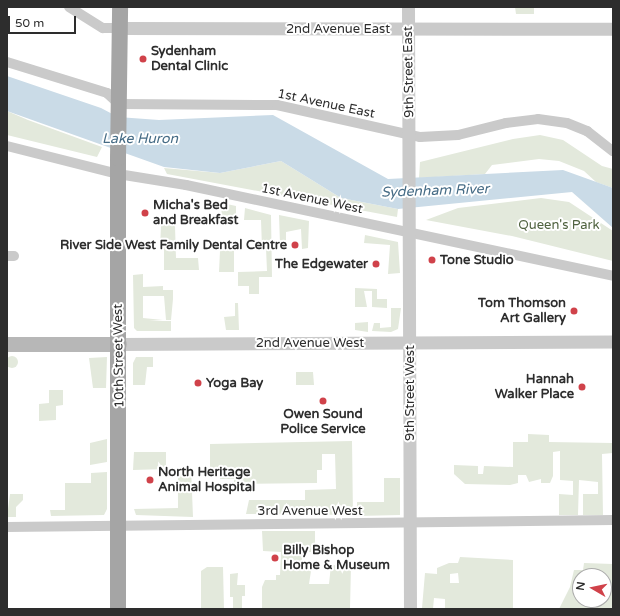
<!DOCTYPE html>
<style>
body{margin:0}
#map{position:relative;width:620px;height:616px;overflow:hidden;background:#fff;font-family:"Varela Round",sans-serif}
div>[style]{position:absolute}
.green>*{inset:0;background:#e3e9dc}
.round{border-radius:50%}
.water>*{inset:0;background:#cadbe7}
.minor>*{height:10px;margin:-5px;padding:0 5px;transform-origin:5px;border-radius:5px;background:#cacaca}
.tertiary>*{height:13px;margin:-6.5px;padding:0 6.5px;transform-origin:6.5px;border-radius:6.5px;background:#cacaca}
.secondary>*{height:15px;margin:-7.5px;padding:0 7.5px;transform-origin:7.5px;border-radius:7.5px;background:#b7b7b7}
.primary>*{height:16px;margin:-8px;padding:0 8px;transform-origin:8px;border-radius:8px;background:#a5a5a5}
.dots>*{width:11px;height:11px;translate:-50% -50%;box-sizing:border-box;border:2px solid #fff;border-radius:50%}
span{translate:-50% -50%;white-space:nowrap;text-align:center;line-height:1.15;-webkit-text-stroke:4px #fff;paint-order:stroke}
.street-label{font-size:13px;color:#2d2d2d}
.poi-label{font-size:13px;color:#2d2d2d;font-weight:700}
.left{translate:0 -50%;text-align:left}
.right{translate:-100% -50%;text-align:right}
.park-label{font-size:13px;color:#506340}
.water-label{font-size:14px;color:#456b85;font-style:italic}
.frame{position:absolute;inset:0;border:8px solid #2d2d2d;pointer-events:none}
.north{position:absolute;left:572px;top:568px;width:40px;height:40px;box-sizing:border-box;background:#fff;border:1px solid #ababab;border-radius:50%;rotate:279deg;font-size:11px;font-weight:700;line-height:16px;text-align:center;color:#2d2d2d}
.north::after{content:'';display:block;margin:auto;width:14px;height:18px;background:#d0424a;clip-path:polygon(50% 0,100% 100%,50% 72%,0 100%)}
.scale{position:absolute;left:8px;top:16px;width:68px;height:18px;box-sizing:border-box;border:2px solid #2d2d2d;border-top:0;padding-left:5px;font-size:12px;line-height:14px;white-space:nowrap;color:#2d2d2d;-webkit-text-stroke:3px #fff;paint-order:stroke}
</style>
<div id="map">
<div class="green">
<i style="clip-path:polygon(515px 7px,534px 7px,534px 14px,516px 14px)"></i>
<i style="clip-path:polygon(7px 111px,28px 120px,102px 147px,97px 157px,7px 135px)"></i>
<i style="clip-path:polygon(540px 135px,563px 140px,602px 166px,613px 169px,613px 188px,596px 182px,584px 171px,559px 161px,539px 159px,492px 165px,485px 174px,419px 178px,420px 162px,513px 139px)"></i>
<i style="clip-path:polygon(281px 161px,341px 198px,398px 209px,397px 217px,167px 174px,164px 168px,220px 173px)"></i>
<i style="clip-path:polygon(541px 198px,569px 202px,613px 231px,613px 261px,512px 236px,426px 220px,458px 208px)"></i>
<i style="clip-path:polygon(222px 203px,236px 206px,236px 221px,221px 221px)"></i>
<i style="clip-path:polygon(245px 208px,271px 215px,272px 277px,259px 277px,259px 294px,249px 294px,249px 286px,238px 286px,238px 272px,267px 271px,266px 248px,262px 248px,261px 220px,244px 220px)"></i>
<i style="clip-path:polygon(279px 215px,309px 221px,308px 248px,302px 249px,301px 229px,286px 232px,286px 244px,280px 244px)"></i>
<i style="clip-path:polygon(164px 223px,173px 223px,175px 226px,176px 258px,198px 258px,199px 270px,164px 270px,164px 250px,160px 249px,161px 226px)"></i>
<i style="clip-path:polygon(365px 235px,398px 242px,400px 273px,388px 274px,390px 245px,364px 243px)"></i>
<i style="clip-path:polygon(234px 250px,234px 272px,219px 272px,220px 251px)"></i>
<i style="clip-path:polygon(143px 274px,143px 287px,163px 286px,163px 290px,173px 290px,173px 299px,171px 320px,166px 320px,164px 296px,143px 296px,143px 318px,163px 320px,149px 321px,171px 321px,171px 331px,137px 331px,134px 328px,133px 275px)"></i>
<i style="clip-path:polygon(355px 288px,377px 289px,377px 299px,387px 299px,387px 308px,372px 307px,372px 291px,364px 291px,367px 307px,355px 307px)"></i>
<i style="clip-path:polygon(235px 303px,238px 303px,239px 330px,226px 330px,224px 317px,235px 316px)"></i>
<i style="clip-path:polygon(391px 308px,401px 308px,398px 329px,391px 332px,372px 331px,374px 323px,380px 323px,380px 328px,391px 327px)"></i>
<i style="clip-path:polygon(368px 322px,368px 332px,355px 330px,355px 323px)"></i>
<i class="round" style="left:6px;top:356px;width:12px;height:12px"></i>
<i style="clip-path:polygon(107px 357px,106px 388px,93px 388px,89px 358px)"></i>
<i style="clip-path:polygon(136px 357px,153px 357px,153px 367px,147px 367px,145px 385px,133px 385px,133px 363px)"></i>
<i style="clip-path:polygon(296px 372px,313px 372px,314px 385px,296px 385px)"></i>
<i style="clip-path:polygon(49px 390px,63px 390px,63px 405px,56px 406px,56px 420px,39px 421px,39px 404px,49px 403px)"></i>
<i style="clip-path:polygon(528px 434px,549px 435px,549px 442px,613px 443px,613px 469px,613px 453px,602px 454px,603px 515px,583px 515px,583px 494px,598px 494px,598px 482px,579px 480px,578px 515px,559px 515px,559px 494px,573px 495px,573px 481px,560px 480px,560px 451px,553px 452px,553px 476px,550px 483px,541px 483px,541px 479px,529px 482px,526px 475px,518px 475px,518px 483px,510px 485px,465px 484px,454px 474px,454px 465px,478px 466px,478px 474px,483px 474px,484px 466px,513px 467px,513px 442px,528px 442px)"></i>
<i style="clip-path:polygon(107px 439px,107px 462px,90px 465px,90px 443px)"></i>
<i style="clip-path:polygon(352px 441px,353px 515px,246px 514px,249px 500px,305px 500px,305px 490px,336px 489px,335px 454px,322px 454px,322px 470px,317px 470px,317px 483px,234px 484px,234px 479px,220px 479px,220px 474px,210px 474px,210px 444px)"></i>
<i style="clip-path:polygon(134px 452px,166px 452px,166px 469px,133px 470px)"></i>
<i style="clip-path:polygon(178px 467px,191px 467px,193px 517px,136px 515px,134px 509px,178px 508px)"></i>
<i style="clip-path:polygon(107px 472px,107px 509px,104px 515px,51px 516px,50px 510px,65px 510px,65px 483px,91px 483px,91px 473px)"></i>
<i style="clip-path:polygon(384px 478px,400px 478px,400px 515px,357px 516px,357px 502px,384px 502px)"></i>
<i style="clip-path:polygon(10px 494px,23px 494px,23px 500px,16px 507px,16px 517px,7px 517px)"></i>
<i style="clip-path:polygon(262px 531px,315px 531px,315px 552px,302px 552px,302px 565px,306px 566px,306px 570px,311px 571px,309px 584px,329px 584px,331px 565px,351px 566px,350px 609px,262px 609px,262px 587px,265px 580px,276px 580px,276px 575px,280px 575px,281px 552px,263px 551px)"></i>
<i style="clip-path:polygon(evenodd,460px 557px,513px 560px,513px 609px,445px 609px,445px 599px,434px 598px,433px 609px,422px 608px,425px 573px,437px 574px,437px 568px,449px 563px,458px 563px,460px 557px,458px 573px,459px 583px,450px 583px,450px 574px,458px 573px)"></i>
<i style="clip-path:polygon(evenodd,584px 563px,613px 564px,613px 609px,559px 609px,570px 587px,574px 570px,583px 570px,584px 563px,580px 576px,604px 576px,604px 600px,580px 600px,580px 576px)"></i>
<i style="clip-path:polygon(207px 567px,223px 567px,224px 609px,201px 609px,201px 571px)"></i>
<i style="clip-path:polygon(238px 573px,237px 585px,245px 585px,245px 596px,242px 596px,242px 609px,233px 609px,233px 597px,230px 597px,230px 574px)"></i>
</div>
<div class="water">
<i style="clip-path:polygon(7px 76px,101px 108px,118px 117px,159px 120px,273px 115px,388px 179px,563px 170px,613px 188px,613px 228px,572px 192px,398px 209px,341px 198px,281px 161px,220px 173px,164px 167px,7px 111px)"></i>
</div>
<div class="minor">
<i style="left:69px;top:7px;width:40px;rotate:32deg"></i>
<i style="left:103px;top:28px;width:17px"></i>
<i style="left:7px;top:62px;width:105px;rotate:17.2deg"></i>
<i style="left:107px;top:93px;width:16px;rotate:43deg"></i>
<i style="left:119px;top:104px;width:158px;rotate:0.4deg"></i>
<i style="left:277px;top:105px;width:147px;rotate:12.6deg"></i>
<i style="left:420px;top:137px;width:38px;rotate:-3deg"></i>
<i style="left:458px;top:135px;width:49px;rotate:-14deg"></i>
<i style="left:506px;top:123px;width:32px;rotate:-7deg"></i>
<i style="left:538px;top:119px;width:29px;rotate:8deg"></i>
<i style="left:567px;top:123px;width:22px;rotate:22deg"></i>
<i style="left:587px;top:131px;width:33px;rotate:38deg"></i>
<i style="left:7px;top:146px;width:114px;rotate:14.2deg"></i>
<i style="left:118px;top:174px;width:69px;rotate:9.2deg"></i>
<i style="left:186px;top:185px;width:437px;rotate:12deg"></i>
<i style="left:7px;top:256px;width:7px"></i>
<i style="left:7px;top:527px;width:606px;rotate:-0.66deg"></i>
</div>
<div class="tertiary">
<i style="left:408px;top:7px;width:602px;rotate:89.81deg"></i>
<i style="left:120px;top:28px;width:493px;rotate:0.1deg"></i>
<i style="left:119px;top:344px;width:494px;rotate:-0.3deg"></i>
</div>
<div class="secondary">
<i style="left:7px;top:344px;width:112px"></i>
</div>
<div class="primary">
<i style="left:118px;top:609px;width:451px;rotate:-90deg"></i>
<i style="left:118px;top:158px;width:151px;rotate:-89.2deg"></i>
</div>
<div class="dots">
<i style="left:143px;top:59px;background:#d0424a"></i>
<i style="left:145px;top:213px;background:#d0424a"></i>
<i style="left:295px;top:245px;background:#d0424a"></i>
<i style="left:432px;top:260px;background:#d0424a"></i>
<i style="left:376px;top:264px;background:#d0424a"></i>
<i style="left:574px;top:311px;background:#d0424a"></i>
<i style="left:198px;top:383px;background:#d0424a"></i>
<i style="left:582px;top:387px;background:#d0424a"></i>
<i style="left:323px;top:401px;background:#d0424a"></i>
<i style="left:150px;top:480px;background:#d0424a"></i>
<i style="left:275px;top:558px;background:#d0424a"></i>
</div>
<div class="street-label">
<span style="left:338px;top:29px">2nd Avenue East</span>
<span style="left:409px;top:72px;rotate:-91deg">9th Street East</span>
<span style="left:326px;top:104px;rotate:12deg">1st Avenue East</span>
<span style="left:312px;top:199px;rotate:12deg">1st Avenue West</span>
<span style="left:310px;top:343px">2nd Avenue West</span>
<span style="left:119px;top:356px;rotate:-91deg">10th Street West</span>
<span style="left:410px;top:393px;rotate:-90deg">9th Street West</span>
<span style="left:310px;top:511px">3rd Avenue West</span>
</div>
<div class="poi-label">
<span class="left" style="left:151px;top:59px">Sydenham<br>Dental Clinic</span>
<span class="left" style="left:153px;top:213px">Micha's Bed<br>and Breakfast</span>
<span class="right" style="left:287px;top:245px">River Side West Family Dental Centre</span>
<span class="left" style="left:440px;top:260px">Tone Studio</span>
<span class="right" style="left:368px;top:264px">The Edgewater</span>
<span class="right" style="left:566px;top:311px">Tom Thomson<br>Art Gallery</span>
<span class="right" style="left:574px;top:387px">Hannah<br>Walker Place</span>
<span class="left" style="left:206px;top:383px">Yoga Bay</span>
<span style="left:323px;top:422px">Owen Sound<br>Police Service</span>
<span class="left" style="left:158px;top:480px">North Heritage<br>Animal Hospital</span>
<span class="left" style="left:283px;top:558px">Billy Bishop<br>Home &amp; Museum</span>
</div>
<div class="park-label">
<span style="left:559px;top:225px">Queen's Park</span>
</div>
<div class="water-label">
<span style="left:140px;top:139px">Lake Huron</span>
<span style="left:435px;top:191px;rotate:-2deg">Sydenham River</span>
</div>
<div class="frame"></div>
<div class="north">N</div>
<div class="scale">50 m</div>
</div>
